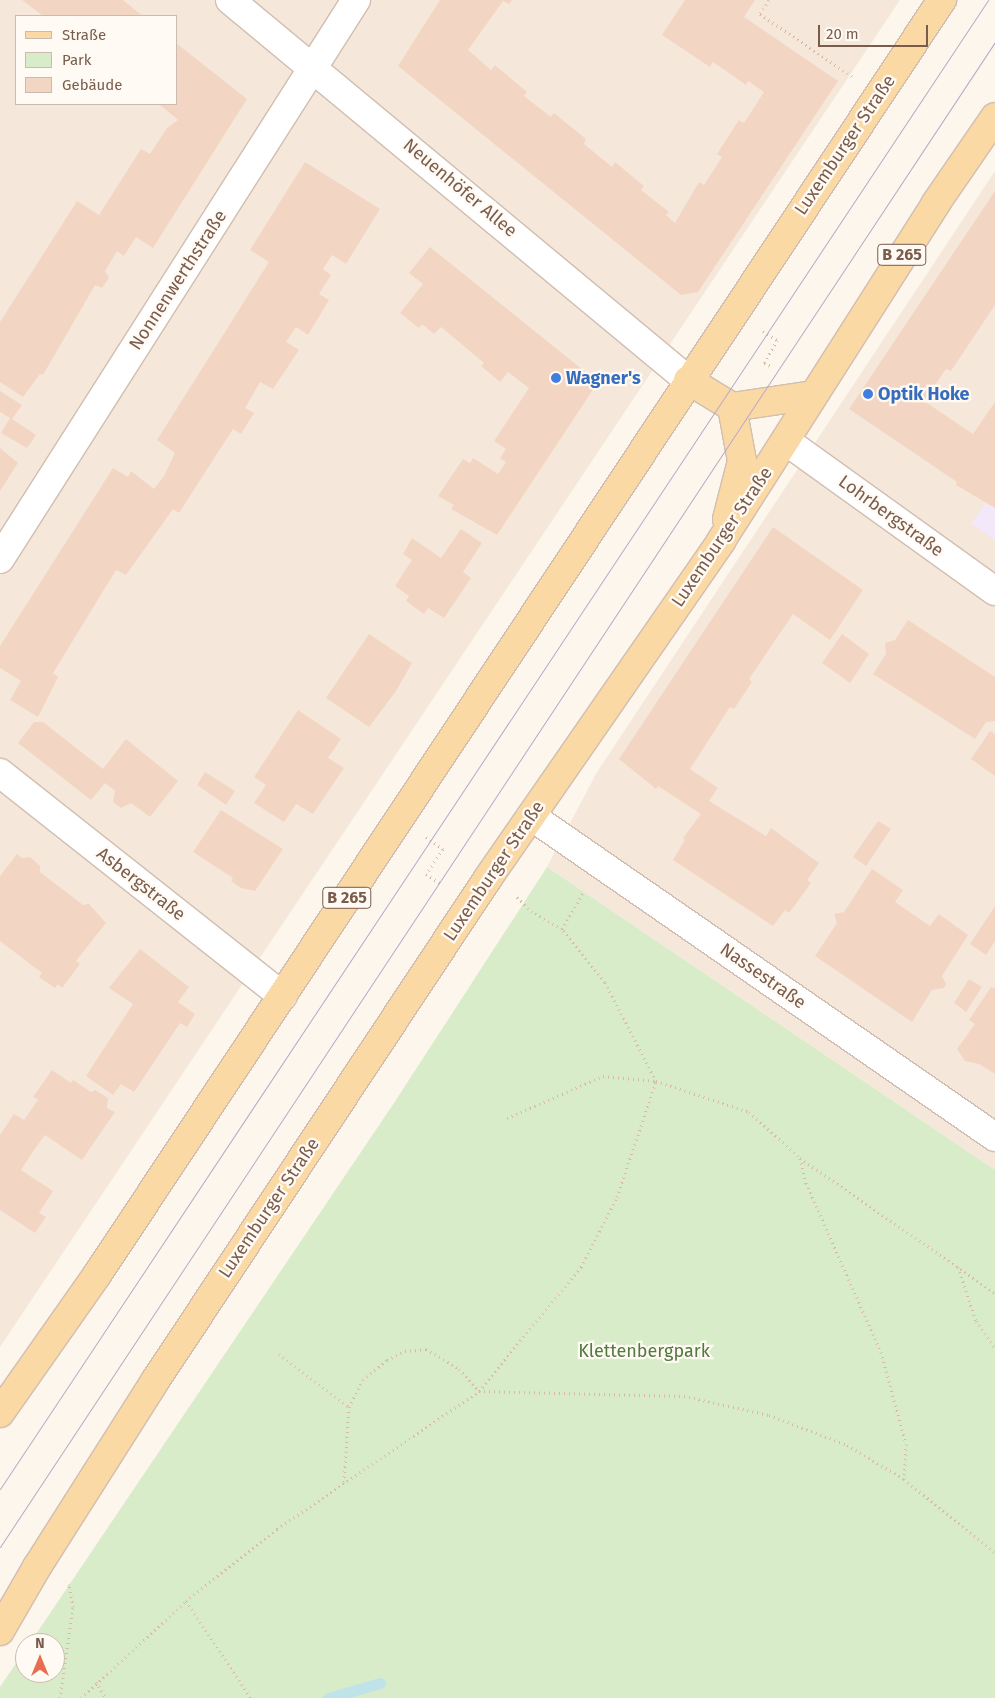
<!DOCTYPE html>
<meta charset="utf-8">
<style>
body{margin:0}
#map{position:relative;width:995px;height:1698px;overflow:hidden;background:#fdf6ec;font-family:"Fira Sans",sans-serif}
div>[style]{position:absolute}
.residential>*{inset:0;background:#f5e8da}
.education>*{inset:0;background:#f3e8fa}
.green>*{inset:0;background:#d8ecc9}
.stream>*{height:11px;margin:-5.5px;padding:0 5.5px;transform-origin:5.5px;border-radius:5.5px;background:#bfe3e8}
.building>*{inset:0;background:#f3d5c3}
.path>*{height:3px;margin-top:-1.5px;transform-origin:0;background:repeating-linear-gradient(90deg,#d9b8a5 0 1px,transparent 0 5px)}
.roads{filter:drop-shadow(1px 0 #d1beb0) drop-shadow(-1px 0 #d1beb0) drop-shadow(0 1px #d1beb0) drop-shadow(0 -1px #d1beb0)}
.minor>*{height:28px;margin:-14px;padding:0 14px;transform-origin:14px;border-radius:14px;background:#fff}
.major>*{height:28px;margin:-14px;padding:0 14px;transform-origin:14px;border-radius:14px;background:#fbd9a5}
.tram>*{height:1px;margin:-0.5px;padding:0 0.5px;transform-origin:0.5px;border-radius:0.5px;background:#b9a8c9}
.dots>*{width:14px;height:14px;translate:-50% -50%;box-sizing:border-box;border:2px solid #fffaf3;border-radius:50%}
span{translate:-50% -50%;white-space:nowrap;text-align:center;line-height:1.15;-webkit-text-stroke:4.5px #fffaf3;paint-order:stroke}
.shield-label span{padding:1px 4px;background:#fffaf3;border:1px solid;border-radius:4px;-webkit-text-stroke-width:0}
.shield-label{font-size:16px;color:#7a5c4d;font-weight:700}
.street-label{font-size:18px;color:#7a5c4d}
.shop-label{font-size:18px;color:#366cbe;font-weight:700}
.left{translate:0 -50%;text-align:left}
.park-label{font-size:18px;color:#537a41}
.legend{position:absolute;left:15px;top:15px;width:162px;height:90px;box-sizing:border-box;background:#fffaf3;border:1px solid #cabbb1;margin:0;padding:6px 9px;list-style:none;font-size:15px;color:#7a5c4d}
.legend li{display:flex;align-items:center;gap:10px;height:25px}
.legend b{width:25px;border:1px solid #cabbb1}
.north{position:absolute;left:15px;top:1633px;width:50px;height:50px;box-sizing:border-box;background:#fffaf3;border:1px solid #cabbb1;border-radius:50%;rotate:0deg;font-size:14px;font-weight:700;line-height:20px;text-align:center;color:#7a5c4d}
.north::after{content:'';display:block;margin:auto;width:18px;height:22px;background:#e76f51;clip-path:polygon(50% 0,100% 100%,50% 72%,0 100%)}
.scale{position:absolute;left:818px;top:25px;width:110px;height:22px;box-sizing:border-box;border:2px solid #7a5c4d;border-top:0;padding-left:6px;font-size:15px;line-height:18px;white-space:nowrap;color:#7a5c4d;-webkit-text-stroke:4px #fffaf3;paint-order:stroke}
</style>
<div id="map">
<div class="residential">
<i style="clip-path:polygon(evenodd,0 0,900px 0,0 1347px,0 0,16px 16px,176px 16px,176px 104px,16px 104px,16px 16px)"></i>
<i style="clip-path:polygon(995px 171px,995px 1170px,547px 867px,597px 772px)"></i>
</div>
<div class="education">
<i style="clip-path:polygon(995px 490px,995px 540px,971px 524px)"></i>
</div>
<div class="green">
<i style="clip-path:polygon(547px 867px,995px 1170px,995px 1698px,0 1698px,0 1687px,25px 1650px,25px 1673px,55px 1673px,55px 1643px,30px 1643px,394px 1103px)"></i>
</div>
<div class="stream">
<i style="left:328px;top:1698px;width:54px;rotate:-16.1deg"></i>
</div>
<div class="building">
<i style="clip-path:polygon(22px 0,123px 0,143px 16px,43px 16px)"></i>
<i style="clip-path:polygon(440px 0,512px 0,509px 4px,503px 1px,468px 50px,491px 70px,495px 65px,527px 92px,524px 96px,551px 117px,554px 113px,586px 139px,584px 144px,612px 167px,615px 162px,644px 186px,641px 190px,669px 212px,666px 215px,675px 223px,699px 182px,704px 185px,722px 157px,717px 154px,739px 120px,744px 123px,764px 92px,748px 81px,746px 85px,713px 62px,710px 67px,662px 35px,685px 0,755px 0,744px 17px,838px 81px,698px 292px,681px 295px,398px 66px)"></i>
<i style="clip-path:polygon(176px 43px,247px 99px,153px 248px,136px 237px,124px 256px,117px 251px,105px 271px,109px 278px,102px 288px,95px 285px,43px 375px,40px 374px,23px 397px,0 382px,0 322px,77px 201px,99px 215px,141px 149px,150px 154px,167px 128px,178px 120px,159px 104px,176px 104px)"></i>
<i style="clip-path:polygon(305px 162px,380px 209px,346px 264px,332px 255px,323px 269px,331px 275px,319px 294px,329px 300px,308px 335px,296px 327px,286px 342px,299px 350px,273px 389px,260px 382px,245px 408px,254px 413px,241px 434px,233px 429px,179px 513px,173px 509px,126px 575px,116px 570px,53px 673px,58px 677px,38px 717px,10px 700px,21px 681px,0 668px,0 646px,113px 468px,128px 477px,131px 471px,154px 489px,164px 476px,175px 453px,157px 440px,269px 262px,250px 250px)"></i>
<i style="clip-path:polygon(995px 191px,995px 305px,951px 371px,946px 369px,924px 401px,973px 434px,995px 402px,995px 508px,956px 485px,957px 482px,849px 409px)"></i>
<i style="clip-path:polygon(430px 247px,598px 382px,497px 535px,451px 509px,454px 505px,438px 496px,463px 459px,470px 463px,473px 458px,498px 474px,506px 462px,500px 458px,506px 449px,494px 441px,529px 388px,508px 372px,500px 382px,481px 366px,484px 363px,441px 327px,434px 334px,422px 324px,419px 328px,400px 313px,423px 284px,409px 273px)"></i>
<i style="clip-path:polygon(0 391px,22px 405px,12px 419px,36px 435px,27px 448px,1px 433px,10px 418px,0 412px)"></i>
<i style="clip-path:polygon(0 448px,18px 463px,0 491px)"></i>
<i style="clip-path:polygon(773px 527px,863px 590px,830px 640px,793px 614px,749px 679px,752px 682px,734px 709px,730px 707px,690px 769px,718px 788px,709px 801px,766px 836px,771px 828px,819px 863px,807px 880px,811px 883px,789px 913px,785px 910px,773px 926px,673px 860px,685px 840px,683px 838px,701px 814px,658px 786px,656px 789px,619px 759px)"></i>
<i style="clip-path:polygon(461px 529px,482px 543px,463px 572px,471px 578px,444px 618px,428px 608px,424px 614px,406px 601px,409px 596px,395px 586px,412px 560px,403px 554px,412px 538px,441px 558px)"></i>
<i style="clip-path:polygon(908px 620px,995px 677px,995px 721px,986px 722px,975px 739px,873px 674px,886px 654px,885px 643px,895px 640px)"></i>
<i style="clip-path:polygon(369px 634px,412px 663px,396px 691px,369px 727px,326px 698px)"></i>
<i style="clip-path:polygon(842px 634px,869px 654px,850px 683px,822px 663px)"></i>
<i style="clip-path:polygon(298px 710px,341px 739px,328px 758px,344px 768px,313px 814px,296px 804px,284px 822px,254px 803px,266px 785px,254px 777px)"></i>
<i style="clip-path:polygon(34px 722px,43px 722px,103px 769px,126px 739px,178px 781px,150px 817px,131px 803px,121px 808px,113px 802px,115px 791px,105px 783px,91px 800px,18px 743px)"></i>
<i style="clip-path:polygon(990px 731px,995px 734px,995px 776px,971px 759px)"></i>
<i style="clip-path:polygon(205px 772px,235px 791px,226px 805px,197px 785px)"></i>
<i style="clip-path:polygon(221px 810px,283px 849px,255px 891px,241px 888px,231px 881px,233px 878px,193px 852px)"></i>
<i style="clip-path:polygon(878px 821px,891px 829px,866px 866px,853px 857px)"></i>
<i style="clip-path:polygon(17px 854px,22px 858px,30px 857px,40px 866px,40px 872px,83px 905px,89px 904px,106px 923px,76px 961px,80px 964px,62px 988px,58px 984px,55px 988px,39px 977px,42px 973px,0 941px,0 876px)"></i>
<i style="clip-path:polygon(872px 869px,903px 890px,895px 902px,930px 926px,939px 914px,968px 935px,942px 976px,946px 984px,944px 988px,932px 990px,912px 1022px,815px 956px,837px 923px,834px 914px,844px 912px)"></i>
<i style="clip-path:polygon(995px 906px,995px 941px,986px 955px,970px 944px)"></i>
<i style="clip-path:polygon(140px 949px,189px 987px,178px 1002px,195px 1014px,187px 1027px,180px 1023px,134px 1092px,121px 1084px,113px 1095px,86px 1076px,133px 1004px,109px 988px)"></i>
<i style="clip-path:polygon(969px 979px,982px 987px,966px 1012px,954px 1003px)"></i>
<i style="clip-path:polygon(991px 987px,995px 989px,995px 1074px,979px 1064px,965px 1061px,957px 1049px,975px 1024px,969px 1020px)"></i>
<i style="clip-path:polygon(52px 1070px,71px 1083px,73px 1080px,91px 1092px,95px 1090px,108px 1098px,107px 1108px,115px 1112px,82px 1160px,45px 1135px,32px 1153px,21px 1170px,53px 1191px,39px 1213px,46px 1217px,35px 1233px,0 1210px,0 1135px,14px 1114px,24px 1120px,38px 1100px,33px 1097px)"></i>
</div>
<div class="path">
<i style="left:769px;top:0;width:17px;rotate:123deg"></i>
<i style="left:760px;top:14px;width:112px;rotate:34.1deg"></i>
<i style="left:763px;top:331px;width:17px;rotate:33deg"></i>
<i style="left:777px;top:340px;width:26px;rotate:119deg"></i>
<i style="left:764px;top:363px;width:8px;rotate:23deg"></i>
<i style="left:426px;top:837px;width:21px;rotate:35deg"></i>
<i style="left:443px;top:849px;width:30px;rotate:124deg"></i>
<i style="left:426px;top:874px;width:20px;rotate:33deg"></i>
<i style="left:562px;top:929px;width:42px;rotate:-59.7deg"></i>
<i style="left:507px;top:1118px;width:105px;rotate:-23.6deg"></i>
<i style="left:603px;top:1076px;width:53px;rotate:5.4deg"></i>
<i style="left:656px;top:1081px;width:98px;rotate:18.4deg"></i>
<i style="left:749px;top:1112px;width:69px;rotate:42deg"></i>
<i style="left:800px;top:1158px;width:237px;rotate:34.7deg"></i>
<i style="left:800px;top:1158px;width:26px;rotate:77deg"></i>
<i style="left:806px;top:1183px;width:185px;rotate:66.1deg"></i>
<i style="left:881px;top:1352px;width:95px;rotate:74.8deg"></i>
<i style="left:906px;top:1444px;width:35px;rotate:93deg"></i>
<i style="left:958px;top:1267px;width:57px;rotate:71.6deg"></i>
<i style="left:976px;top:1321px;width:33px;rotate:55deg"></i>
<i style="left:279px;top:1354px;width:88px;rotate:37.1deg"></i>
<i style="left:344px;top:1482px;width:75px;rotate:-86.2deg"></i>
<i style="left:349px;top:1407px;width:30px;rotate:-63deg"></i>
<i style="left:363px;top:1380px;width:31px;rotate:-40deg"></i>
<i style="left:387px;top:1360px;width:20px;rotate:-27deg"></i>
<i style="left:405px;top:1351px;width:21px;rotate:-5deg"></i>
<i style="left:426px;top:1349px;width:39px;rotate:31deg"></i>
<i style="left:459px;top:1369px;width:30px;rotate:48deg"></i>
<i style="left:479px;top:1391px;width:205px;rotate:1.4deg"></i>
<i style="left:684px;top:1396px;width:87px;rotate:12.6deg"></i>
<i style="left:769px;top:1415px;width:84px;rotate:21deg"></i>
<i style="left:847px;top:1445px;width:66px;rotate:30.8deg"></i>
<i style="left:904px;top:1479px;width:117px;rotate:39.1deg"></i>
<i style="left:186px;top:1601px;width:117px;rotate:56.2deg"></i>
<i style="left:96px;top:1682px;width:19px;rotate:58deg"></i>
<i style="left:60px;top:1698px;width:92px;rotate:-81.9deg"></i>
<i style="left:73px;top:1607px;width:22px;rotate:-100deg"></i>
<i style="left:69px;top:1585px;width:5px;rotate:-143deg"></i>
<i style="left:81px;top:1698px;width:143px;rotate:-42.7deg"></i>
<i style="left:186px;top:1601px;width:116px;rotate:-38.4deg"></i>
<i style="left:277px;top:1529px;width:245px;rotate:-34.3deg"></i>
<i style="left:479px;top:1391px;width:161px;rotate:-50.6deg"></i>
<i style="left:581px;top:1267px;width:79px;rotate:-62.8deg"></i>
<i style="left:617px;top:1197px;width:122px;rotate:-71.4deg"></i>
<i style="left:656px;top:1081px;width:111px;rotate:-117.3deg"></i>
<i style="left:605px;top:982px;width:68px;rotate:-129.1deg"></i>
<i style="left:562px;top:929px;width:34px;rotate:-150deg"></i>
<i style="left:532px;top:912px;width:24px;rotate:-135deg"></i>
</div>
<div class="roads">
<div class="minor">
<i style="left:230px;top:0;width:595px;rotate:39.68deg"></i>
<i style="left:786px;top:441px;width:257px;rotate:35.7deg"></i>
<i style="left:0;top:559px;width:663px;rotate:-57.51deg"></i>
<i style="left:0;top:773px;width:360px;rotate:38.3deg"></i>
<i style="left:531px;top:816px;width:564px;rotate:34.68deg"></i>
</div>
<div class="major">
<i style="left:688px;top:380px;width:52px;rotate:31.5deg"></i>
<i style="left:732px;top:407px;width:55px;rotate:79.5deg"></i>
<i style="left:742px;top:461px;width:60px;rotate:104.5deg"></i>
<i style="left:732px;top:407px;width:82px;rotate:-8.4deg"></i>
<i style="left:0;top:1413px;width:169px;rotate:-54.9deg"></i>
<i style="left:97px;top:1275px;width:1530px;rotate:-56.47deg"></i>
<i style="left:0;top:1631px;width:74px;rotate:-60deg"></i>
<i style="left:37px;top:1567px;width:220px;rotate:-57.6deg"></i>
<i style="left:155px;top:1381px;width:603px;rotate:-56.49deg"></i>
<i style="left:488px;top:878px;width:410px;rotate:-55.3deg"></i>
<i style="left:721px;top:541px;width:401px;rotate:-57.5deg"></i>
<i style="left:936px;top:203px;width:104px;rotate:-55.5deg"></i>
</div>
</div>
<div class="tram">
<i style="left:0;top:1489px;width:1787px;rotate:-56.43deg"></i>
<i style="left:0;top:1547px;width:1804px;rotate:-56.53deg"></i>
</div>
<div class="dots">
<i style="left:556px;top:378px;background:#3f7fe0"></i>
<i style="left:868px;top:394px;background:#3f7fe0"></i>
</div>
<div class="shield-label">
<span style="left:902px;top:255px">B 265</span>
<span style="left:347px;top:898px">B 265</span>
</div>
<div class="street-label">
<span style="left:845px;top:145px;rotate:-56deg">Luxemburger Straße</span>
<span style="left:460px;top:188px;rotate:40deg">Neuenhöfer Allee</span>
<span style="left:178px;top:280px;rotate:-57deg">Nonnenwerthstraße</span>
<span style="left:891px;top:516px;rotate:36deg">Lohrbergstraße</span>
<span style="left:722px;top:537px;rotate:-56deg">Luxemburger Straße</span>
<span style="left:494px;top:871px;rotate:-56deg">Luxemburger Straße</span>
<span style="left:141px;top:884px;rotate:38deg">Asbergstraße</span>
<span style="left:763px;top:976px;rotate:35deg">Nassestraße</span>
<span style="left:269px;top:1208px;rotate:-56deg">Luxemburger Straße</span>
</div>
<div class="shop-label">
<span class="left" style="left:566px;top:378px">Wagner's</span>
<span class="left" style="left:878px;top:394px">Optik Hoke</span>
</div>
<div class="park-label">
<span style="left:644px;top:1351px">Klettenbergpark</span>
</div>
<ul class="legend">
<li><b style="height:6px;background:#fbd9a5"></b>Straße</li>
<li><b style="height:14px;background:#d8ecc9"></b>Park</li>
<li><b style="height:14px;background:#f3d5c3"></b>Gebäude</li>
</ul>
<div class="north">N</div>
<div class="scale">20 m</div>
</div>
